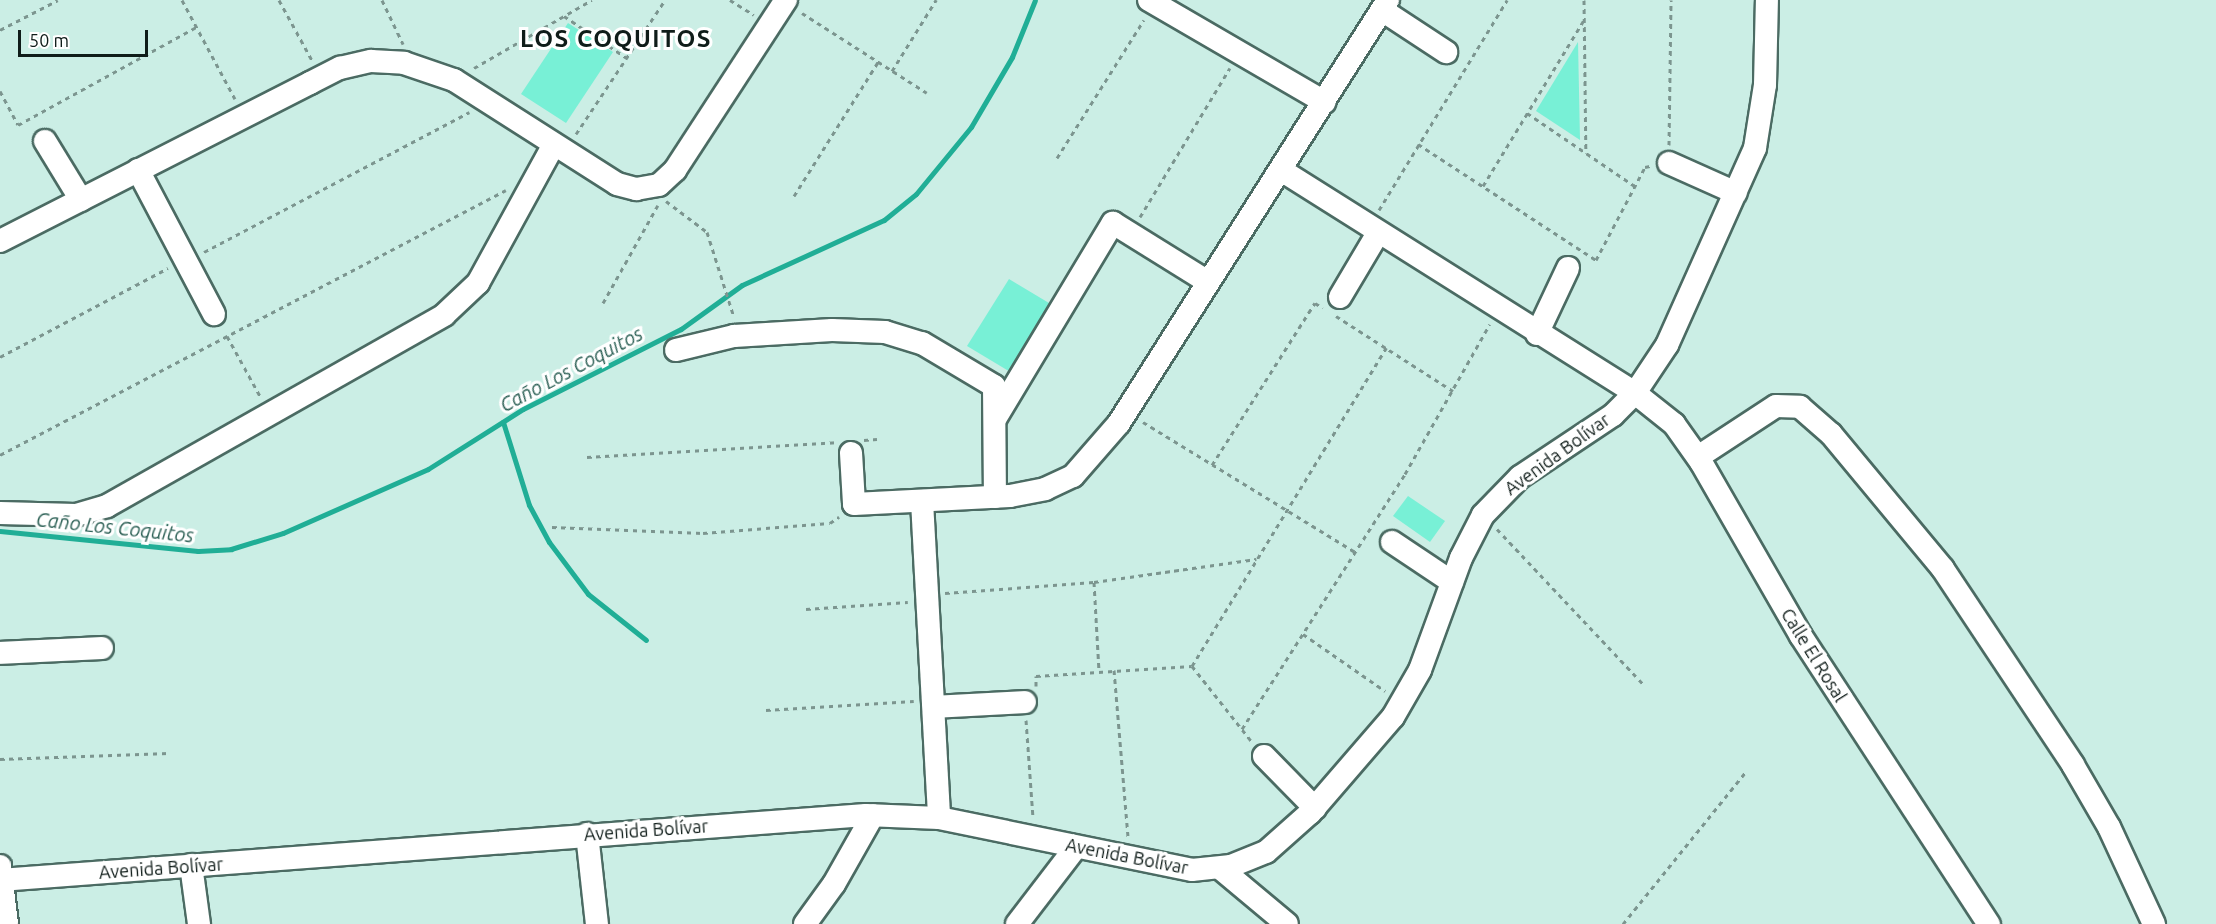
<!DOCTYPE html>
<meta charset="utf-8">
<style>
body{margin:0}
#map{position:relative;width:2216px;height:924px;overflow:hidden;background:#cbeee5;font-family:Ubuntu,sans-serif}
div>[style]{position:absolute}
.green>*{inset:0;background:#78f0d6}
.stream>*{height:5px;margin:-2.5px;padding:0 2.5px;transform-origin:2.5px;border-radius:2.5px;background:#20ae96}
.path>*{height:3px;margin-top:-1.5px;transform-origin:0;background:repeating-linear-gradient(90deg,#7c958f 0 4.5px,transparent 0 9px)}
.roads{filter:drop-shadow(2px 0 #4b6b63) drop-shadow(-2px 0 #4b6b63) drop-shadow(0 2px #4b6b63) drop-shadow(0 -2px #4b6b63)}
.minor>*{height:22px;margin:-11px;padding:0 11px;transform-origin:11px;border-radius:11px;background:#fff}
span{translate:-50% -50%;white-space:nowrap;text-align:center;line-height:1.15;-webkit-text-stroke:6px #fff;paint-order:stroke}
.street-label{font-size:18px;color:#0f1c19}
.water-label{font-size:20px;color:#2c6055;font-style:italic}
.district-label{font-size:24px;color:#0f1c19;font-weight:700;letter-spacing:1.5px}
.scale{position:absolute;left:18px;top:30px;width:130px;height:27px;box-sizing:border-box;border:3px solid #0f1c19;border-top:0;padding-left:8px;font-size:18px;line-height:21px;white-space:nowrap;color:#0f1c19;-webkit-text-stroke:4px #fff;paint-order:stroke}
</style>
<div id="map">
<div class="green">
<i style="clip-path:polygon(568px 23px,613px 52px,566px 123px,521px 94px)"></i>
<i style="clip-path:polygon(1578px 42px,1580px 140px,1536px 111px)"></i>
<i style="clip-path:polygon(1009px 279px,1054px 306px,1012px 373px,967px 346px)"></i>
<i style="clip-path:polygon(1408px 496px,1445px 521px,1430px 542px,1393px 516px)"></i>
</div>
<div class="stream">
<i style="left:503px;top:422px;width:87px;rotate:72.6deg"></i>
<i style="left:529px;top:505px;width:42px;rotate:61.6deg"></i>
<i style="left:549px;top:542px;width:65px;rotate:53.1deg"></i>
<i style="left:588px;top:594px;width:74px;rotate:38.4deg"></i>
<i style="left:0;top:531px;width:199px;rotate:5.8deg"></i>
<i style="left:198px;top:551px;width:33px;rotate:-3deg"></i>
<i style="left:231px;top:549px;width:54px;rotate:-17.1deg"></i>
<i style="left:283px;top:533px;width:158px;rotate:-23.8deg"></i>
<i style="left:428px;top:469px;width:112px;rotate:-32.3deg"></i>
<i style="left:523px;top:409px;width:177px;rotate:-26.9deg"></i>
<i style="left:681px;top:329px;width:75px;rotate:-35.8deg"></i>
<i style="left:742px;top:285px;width:156px;rotate:-24.6deg"></i>
<i style="left:884px;top:220px;width:41px;rotate:-39.1deg"></i>
<i style="left:916px;top:194px;width:87px;rotate:-50.6deg"></i>
<i style="left:971px;top:127px;width:81px;rotate:-59.6deg"></i>
<i style="left:1012px;top:57px;width:61px;rotate:-68deg"></i>
</div>
<div class="path">
<i style="left:182px;top:0;width:112px;rotate:61.8deg"></i>
<i style="left:279px;top:0;width:71px;rotate:61.3deg"></i>
<i style="left:382px;top:0;width:49px;rotate:64.5deg"></i>
<i style="left:730px;top:0;width:28px;rotate:32deg"></i>
<i style="left:1584px;top:0;width:153px;rotate:89.3deg"></i>
<i style="left:802px;top:13px;width:148px;rotate:32.6deg"></i>
<i style="left:564px;top:16px;width:76px;rotate:33.7deg"></i>
<i style="left:0;top:30px;width:65px;rotate:-27.3deg"></i>
<i style="left:474px;top:68px;width:136px;rotate:-30deg"></i>
<i style="left:892px;top:71px;width:84px;rotate:-58.2deg"></i>
<i style="left:0;top:91px;width:38px;rotate:62deg"></i>
<i style="left:18px;top:125px;width:203px;rotate:-28.8deg"></i>
<i style="left:1527px;top:113px;width:130px;rotate:34.1deg"></i>
<i style="left:576px;top:134px;width:161px;rotate:-56.4deg"></i>
<i style="left:1418px;top:144px;width:212px;rotate:33.1deg"></i>
<i style="left:1596px;top:260px;width:105px;rotate:-62.2deg"></i>
<i style="left:1645px;top:167px;width:5px;rotate:-11deg"></i>
<i style="left:1669px;top:145px;width:145px;rotate:-89.2deg"></i>
<i style="left:1057px;top:158px;width:163px;rotate:-57.8deg"></i>
<i style="left:1483px;top:186px;width:194px;rotate:-58.7deg"></i>
<i style="left:794px;top:196px;width:158px;rotate:-57.9deg"></i>
<i style="left:666px;top:201px;width:51px;rotate:37.1deg"></i>
<i style="left:707px;top:232px;width:89px;rotate:72.4deg"></i>
<i style="left:1379px;top:210px;width:246px;rotate:-58.6deg"></i>
<i style="left:1140px;top:217px;width:174px;rotate:-58.9deg"></i>
<i style="left:204px;top:252px;width:300px;rotate:-27.8deg"></i>
<i style="left:603px;top:303px;width:112px;rotate:-60.7deg"></i>
<i style="left:1336px;top:316px;width:139px;rotate:32.7deg"></i>
<i style="left:227px;top:336px;width:68px;rotate:61.2deg"></i>
<i style="left:0;top:357px;width:190px;rotate:-27.9deg"></i>
<i style="left:1143px;top:422px;width:249px;rotate:31.5deg"></i>
<i style="left:864px;top:440px;width:13px;rotate:-4deg"></i>
<i style="left:0;top:455px;width:571px;rotate:-27.64deg"></i>
<i style="left:587px;top:457px;width:250px;rotate:-3.4deg"></i>
<i style="left:1212px;top:465px;width:192px;rotate:-57.6deg"></i>
<i style="left:1315px;top:303px;width:9px;rotate:32deg"></i>
<i style="left:552px;top:527px;width:151px;rotate:2.3deg"></i>
<i style="left:703px;top:533px;width:127px;rotate:-4.5deg"></i>
<i style="left:830px;top:523px;width:11px;rotate:-34deg"></i>
<i style="left:1497px;top:529px;width:212px;rotate:46.7deg"></i>
<i style="left:1094px;top:582px;width:89px;rotate:86.8deg"></i>
<i style="left:945px;top:593px;width:149px;rotate:-4.2deg"></i>
<i style="left:1094px;top:582px;width:164px;rotate:-8.1deg"></i>
<i style="left:806px;top:609px;width:102px;rotate:-3.9deg"></i>
<i style="left:1303px;top:634px;width:100px;rotate:34.8deg"></i>
<i style="left:1192px;top:666px;width:373px;rotate:-58.6deg"></i>
<i style="left:1192px;top:666px;width:97px;rotate:51.7deg"></i>
<i style="left:1114px;top:670px;width:167px;rotate:85.2deg"></i>
<i style="left:1036px;top:686px;width:10px;rotate:-90deg"></i>
<i style="left:1036px;top:676px;width:156px;rotate:-3.7deg"></i>
<i style="left:766px;top:710px;width:148px;rotate:-3.5deg"></i>
<i style="left:1026px;top:720px;width:98px;rotate:85.9deg"></i>
<i style="left:1242px;top:729px;width:303px;rotate:-57.4deg"></i>
<i style="left:1405px;top:474px;width:172px;rotate:-60.5deg"></i>
<i style="left:0;top:759px;width:169px;rotate:-2deg"></i>
<i style="left:1623px;top:924px;width:194px;rotate:-51.1deg"></i>
</div>
<div class="roads">
<div class="minor">
<i style="left:1149px;top:0;width:203px;rotate:30.2deg"></i>
<i style="left:1382px;top:10px;width:77px;rotate:33.3deg"></i>
<i style="left:45px;top:141px;width:69px;rotate:58.6deg"></i>
<i style="left:1669px;top:163px;width:73px;rotate:24.1deg"></i>
<i style="left:138px;top:170px;width:163px;rotate:62.2deg"></i>
<i style="left:1281px;top:170px;width:418px;rotate:32.2deg"></i>
<i style="left:1635px;top:393px;width:50px;rotate:38.5deg"></i>
<i style="left:1674px;top:424px;width:47px;rotate:54.6deg"></i>
<i style="left:1701px;top:462px;width:201px;rotate:60.1deg"></i>
<i style="left:1801px;top:636px;width:344px;rotate:56.9deg"></i>
<i style="left:0;top:241px;width:348px;rotate:-27deg"></i>
<i style="left:310px;top:83px;width:34px;rotate:-27deg"></i>
<i style="left:340px;top:68px;width:32px;rotate:-13deg"></i>
<i style="left:371px;top:61px;width:33px;rotate:3deg"></i>
<i style="left:404px;top:63px;width:53px;rotate:18.8deg"></i>
<i style="left:454px;top:80px;width:193px;rotate:32.5deg"></i>
<i style="left:617px;top:184px;width:20px;rotate:15deg"></i>
<i style="left:636px;top:189px;width:23px;rotate:-10deg"></i>
<i style="left:659px;top:185px;width:22px;rotate:-43deg"></i>
<i style="left:675px;top:170px;width:203px;rotate:-56.9deg"></i>
<i style="left:1340px;top:297px;width:74px;rotate:-59.3deg"></i>
<i style="left:1537px;top:334px;width:73px;rotate:-64.8deg"></i>
<i style="left:676px;top:350px;width:60px;rotate:-13.6deg"></i>
<i style="left:734px;top:336px;width:98px;rotate:-3.5deg"></i>
<i style="left:832px;top:330px;width:53px;rotate:2.2deg"></i>
<i style="left:885px;top:332px;width:39px;rotate:17deg"></i>
<i style="left:922px;top:343px;width:84px;rotate:30.8deg"></i>
<i style="left:994px;top:386px;width:111px;rotate:89.5deg"></i>
<i style="left:995px;top:419px;width:229px;rotate:-59deg"></i>
<i style="left:1113px;top:223px;width:112px;rotate:31.8deg"></i>
<i style="left:851px;top:453px;width:51px;rotate:86.6deg"></i>
<i style="left:854px;top:504px;width:156px;rotate:-2.9deg"></i>
<i style="left:1010px;top:496px;width:36px;rotate:-11deg"></i>
<i style="left:1045px;top:489px;width:31px;rotate:-25deg"></i>
<i style="left:1073px;top:476px;width:70px;rotate:-49deg"></i>
<i style="left:1119px;top:423px;width:501px;rotate:-57.55deg"></i>
<i style="left:1698px;top:457px;width:93px;rotate:-33.2deg"></i>
<i style="left:1776px;top:406px;width:24px;rotate:2deg"></i>
<i style="left:1800px;top:407px;width:41px;rotate:41.1deg"></i>
<i style="left:1831px;top:434px;width:175px;rotate:50.3deg"></i>
<i style="left:1943px;top:569px;width:235px;rotate:56.4deg"></i>
<i style="left:2073px;top:765px;width:72px;rotate:59.9deg"></i>
<i style="left:2109px;top:827px;width:107px;rotate:65.1deg"></i>
<i style="left:922px;top:501px;width:317px;rotate:86.9deg"></i>
<i style="left:0;top:513px;width:76px;rotate:1.5deg"></i>
<i style="left:76px;top:515px;width:32px;rotate:-16deg"></i>
<i style="left:107px;top:506px;width:387px;rotate:-29.5deg"></i>
<i style="left:444px;top:315px;width:47px;rotate:-43.3deg"></i>
<i style="left:478px;top:283px;width:158px;rotate:-61.3deg"></i>
<i style="left:1392px;top:542px;width:72px;rotate:33.7deg"></i>
<i style="left:0;top:653px;width:102px;rotate:-2.8deg"></i>
<i style="left:934px;top:707px;width:91px;rotate:-3.1deg"></i>
<i style="left:1264px;top:756px;width:73px;rotate:45.6deg"></i>
<i style="left:587px;top:834px;width:91px;rotate:83.7deg"></i>
<i style="left:191px;top:865px;width:60px;rotate:82.3deg"></i>
<i style="left:0;top:866px;width:58px;rotate:83.1deg"></i>
<i style="left:1220px;top:868px;width:87px;rotate:39.9deg"></i>
<i style="left:0;top:880px;width:868px;rotate:-4.29deg"></i>
<i style="left:866px;top:815px;width:73px;rotate:2.4deg"></i>
<i style="left:939px;top:818px;width:258px;rotate:11.6deg"></i>
<i style="left:1192px;top:870px;width:39px;rotate:-6deg"></i>
<i style="left:1231px;top:866px;width:38px;rotate:-22deg"></i>
<i style="left:1266px;top:852px;width:59px;rotate:-41.6deg"></i>
<i style="left:1310px;top:813px;width:127px;rotate:-49.2deg"></i>
<i style="left:1393px;top:717px;width:54px;rotate:-60.1deg"></i>
<i style="left:1420px;top:670px;width:119px;rotate:-69.9deg"></i>
<i style="left:1461px;top:558px;width:48px;rotate:-62.9deg"></i>
<i style="left:1483px;top:515px;width:53px;rotate:-45.8deg"></i>
<i style="left:1520px;top:477px;width:112px;rotate:-33.7deg"></i>
<i style="left:1613px;top:415px;width:31px;rotate:-45deg"></i>
<i style="left:1635px;top:393px;width:58px;rotate:-56.3deg"></i>
<i style="left:1667px;top:345px;width:216px;rotate:-65.9deg"></i>
<i style="left:1755px;top:148px;width:64px;rotate:-81deg"></i>
<i style="left:1765px;top:85px;width:85px;rotate:-88.7deg"></i>
<i style="left:805px;top:924px;width:49px;rotate:-54.1deg"></i>
<i style="left:834px;top:884px;width:79px;rotate:-60.5deg"></i>
<i style="left:1017px;top:924px;width:97px;rotate:-52.5deg"></i>
</div>
</div>
<div class="street-label">
<span style="left:1557px;top:454px;rotate:-36deg">Avenida Bolívar</span>
<span style="left:1814px;top:655px;rotate:58deg">Calle El Rosal</span>
<span style="left:646px;top:830px;rotate:-4deg">Avenida Bolívar</span>
<span style="left:1127px;top:856px;rotate:11deg">Avenida Bolívar</span>
<span style="left:161px;top:868px;rotate:-4deg">Avenida Bolívar</span>
</div>
<div class="water-label">
<span style="left:571px;top:369px;rotate:-28deg">Caño Los Coquitos</span>
<span style="left:115px;top:527px;rotate:6deg">Caño Los Coquitos</span>
</div>
<div class="district-label">
<span style="left:616px;top:39px">LOS COQUITOS</span>
</div>
<div class="scale">50 m</div>
</div>
